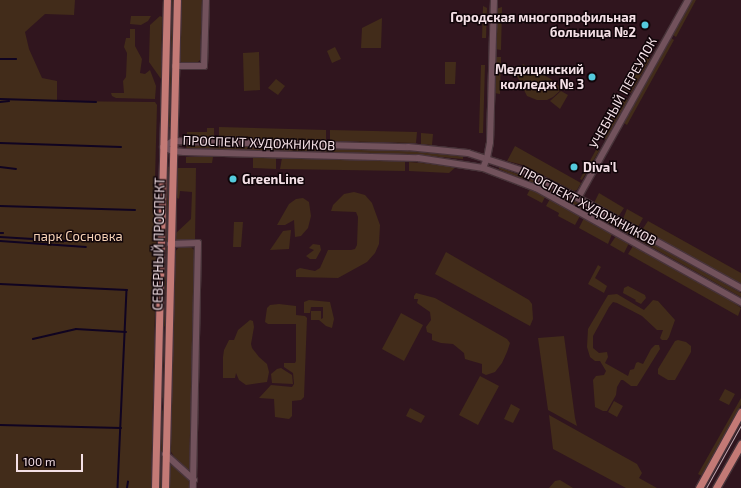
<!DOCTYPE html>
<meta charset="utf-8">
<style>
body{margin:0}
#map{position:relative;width:741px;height:488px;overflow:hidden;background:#30151e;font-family:"Exo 2",sans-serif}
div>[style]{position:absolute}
.green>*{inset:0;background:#422c1a}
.stream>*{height:1.5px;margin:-0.75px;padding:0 0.75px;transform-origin:0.75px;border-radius:0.75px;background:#100421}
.roads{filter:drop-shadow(1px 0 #473339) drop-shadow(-1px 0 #473339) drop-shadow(0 1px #473339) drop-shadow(0 -1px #473339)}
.minor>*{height:6px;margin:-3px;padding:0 3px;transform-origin:3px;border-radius:3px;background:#72525c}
.major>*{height:7px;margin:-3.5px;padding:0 3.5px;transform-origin:3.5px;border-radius:3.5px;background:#c37a76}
.tram>*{height:1px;margin:-0.5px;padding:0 0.5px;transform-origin:0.5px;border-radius:0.5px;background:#bfa9b0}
.dots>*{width:11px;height:11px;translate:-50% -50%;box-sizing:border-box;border:2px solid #100509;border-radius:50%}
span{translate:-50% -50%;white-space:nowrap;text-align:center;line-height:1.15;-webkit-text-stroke:3px #100509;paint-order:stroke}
.poi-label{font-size:13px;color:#f4e0e6;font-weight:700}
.right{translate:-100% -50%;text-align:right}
.left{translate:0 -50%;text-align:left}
.street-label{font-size:13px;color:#f4e0e6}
.park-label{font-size:13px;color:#f7d3b7}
.scale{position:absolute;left:16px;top:454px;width:67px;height:18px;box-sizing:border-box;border:2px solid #f4e0e6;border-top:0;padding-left:5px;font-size:12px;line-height:14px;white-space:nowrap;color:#f4e0e6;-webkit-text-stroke:3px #100509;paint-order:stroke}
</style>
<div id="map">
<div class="green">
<i style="clip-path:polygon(0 0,75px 0,74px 15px,45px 14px,25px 32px,29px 49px,42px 78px,57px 81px,57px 101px,149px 102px,155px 102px,157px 105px,154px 217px,157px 218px,151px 488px,0 488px)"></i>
<i style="clip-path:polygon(170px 0,173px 0,170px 127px,168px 127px,167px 102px)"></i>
<i style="clip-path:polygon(180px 0,202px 0,200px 60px,197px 63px,182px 63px,179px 59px)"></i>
<i style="clip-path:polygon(692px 0,696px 0,676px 37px,673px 35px)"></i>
<i style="clip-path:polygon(483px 6px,487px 8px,486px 38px,482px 38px)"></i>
<i style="clip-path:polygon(502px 7px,501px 50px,495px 49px,496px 9px)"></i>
<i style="clip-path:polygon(131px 16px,151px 16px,148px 21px,141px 25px,130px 24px)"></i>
<i style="clip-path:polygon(160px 16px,162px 17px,161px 79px,149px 62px,150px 25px)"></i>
<i style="clip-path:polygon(382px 18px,381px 48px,361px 48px,362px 28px)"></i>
<i style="clip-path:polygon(130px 29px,135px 29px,135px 46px,142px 59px,140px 73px,145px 74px,150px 70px,156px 86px,155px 99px,116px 98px,112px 96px,111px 93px,124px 93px,123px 81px,126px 77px,127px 53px,124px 47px,126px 38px,130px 38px)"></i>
<i style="clip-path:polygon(671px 38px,674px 40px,627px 125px,624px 123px)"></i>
<i style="clip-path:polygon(335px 47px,341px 59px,332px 63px,327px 51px)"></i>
<i style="clip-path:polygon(644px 51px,650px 55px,650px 59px,631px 93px,623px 88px)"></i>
<i style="clip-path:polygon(259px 52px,260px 90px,244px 91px,243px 53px)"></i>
<i style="clip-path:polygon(495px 57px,501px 57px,500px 94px,494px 93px)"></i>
<i style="clip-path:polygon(445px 62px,456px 62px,455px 84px,445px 84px)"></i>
<i style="clip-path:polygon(523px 64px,551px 79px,562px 89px,553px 97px,547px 100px,537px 100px,527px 96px,517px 76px)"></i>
<i style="clip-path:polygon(481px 65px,485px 65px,483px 133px,479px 133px)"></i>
<i style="clip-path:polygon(276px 79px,285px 86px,278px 95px,268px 88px)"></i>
<i style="clip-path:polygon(561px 91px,568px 95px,560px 109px,550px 101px)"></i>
<i style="clip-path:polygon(619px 95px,628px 100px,606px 139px,602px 139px,597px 136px)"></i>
<i style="clip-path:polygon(219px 127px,326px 130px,326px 141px,219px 138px)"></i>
<i style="clip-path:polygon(207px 128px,214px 128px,214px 138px,187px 137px,187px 132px,207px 132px)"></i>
<i style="clip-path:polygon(330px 130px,417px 132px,416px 143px,330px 141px)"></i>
<i style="clip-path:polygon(421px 133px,433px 134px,432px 145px,421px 144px)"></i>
<i style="clip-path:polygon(187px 145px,418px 151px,463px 156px,463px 159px,418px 155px,186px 149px)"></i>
<i style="clip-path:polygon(515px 146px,581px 183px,577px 190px,574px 191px,523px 165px,507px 161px)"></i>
<i style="clip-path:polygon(597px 148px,599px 151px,582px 180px,580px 179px)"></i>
<i style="clip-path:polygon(186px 157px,213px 157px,212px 163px,186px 163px)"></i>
<i style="clip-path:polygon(253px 158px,276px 158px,276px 169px,253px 168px)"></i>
<i style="clip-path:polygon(282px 158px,405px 161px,405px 171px,280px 169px)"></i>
<i style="clip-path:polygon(409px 162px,457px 166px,449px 173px,409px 171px)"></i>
<i style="clip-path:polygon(166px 167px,169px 167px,165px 326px,163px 328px)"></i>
<i style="clip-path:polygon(499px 167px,538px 182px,585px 206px,583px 209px,550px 191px,499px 169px)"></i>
<i style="clip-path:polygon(177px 168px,196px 168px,195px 241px,178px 242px,175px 239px,176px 233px,191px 219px,192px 192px,180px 191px,179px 199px,176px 197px)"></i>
<i style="clip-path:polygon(530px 189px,545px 197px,542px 203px,527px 195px)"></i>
<i style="clip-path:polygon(354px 192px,365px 195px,372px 203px,380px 225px,379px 244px,375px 253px,367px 262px,338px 278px,296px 277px,296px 270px,300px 268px,315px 271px,320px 268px,328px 250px,351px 250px,355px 249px,357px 245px,358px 217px,356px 212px,331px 211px,333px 205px,344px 194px)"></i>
<i style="clip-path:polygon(599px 193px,624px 208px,618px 217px,594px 203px)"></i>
<i style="clip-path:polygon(303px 198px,309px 202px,311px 216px,308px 228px,301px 236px,295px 237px,294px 220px,285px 225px,277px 225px,289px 204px,296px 199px)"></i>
<i style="clip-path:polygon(550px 199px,580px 216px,575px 225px,558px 216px,559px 213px,546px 206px)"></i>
<i style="clip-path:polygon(589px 208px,741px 293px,741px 297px,587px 211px)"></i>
<i style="clip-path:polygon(627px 209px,643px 218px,638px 227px,623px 219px)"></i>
<i style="clip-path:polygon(584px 218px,612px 234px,608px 244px,579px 228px)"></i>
<i style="clip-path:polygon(648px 221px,741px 273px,741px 285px,642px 230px)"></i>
<i style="clip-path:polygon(234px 222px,243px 222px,241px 247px,233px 247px)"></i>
<i style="clip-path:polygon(291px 230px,289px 249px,270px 250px,283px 231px)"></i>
<i style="clip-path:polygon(616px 236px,629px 243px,624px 253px,610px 245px)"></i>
<i style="clip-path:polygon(313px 244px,320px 245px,321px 250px,316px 259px,310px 259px,306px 256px,314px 250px,309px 248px)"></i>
<i style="clip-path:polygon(633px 246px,730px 300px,741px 308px,738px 316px,628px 254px)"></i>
<i style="clip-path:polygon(179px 247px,191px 247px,195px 251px,189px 471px,175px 458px,170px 450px,174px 253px)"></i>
<i style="clip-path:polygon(446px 252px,529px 300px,532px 304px,533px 319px,530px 326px,435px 274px)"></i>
<i style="clip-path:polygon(598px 265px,601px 267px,595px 278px,607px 286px,604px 293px,588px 284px)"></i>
<i style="clip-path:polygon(628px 286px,645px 295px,646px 298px,641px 304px,635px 301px,636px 300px,623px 293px,624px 288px)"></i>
<i style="clip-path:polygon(416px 293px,435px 298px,507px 339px,510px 343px,507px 352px,502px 363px,495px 372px,486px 375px,482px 373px,482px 364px,465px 359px,464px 353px,453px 344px,441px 343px,432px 340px,432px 334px,427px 332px,426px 327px,431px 320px,430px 312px,417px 303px,418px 299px,414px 299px,414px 296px)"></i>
<i style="clip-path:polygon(617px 294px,644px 310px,653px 300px,658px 301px,675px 320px,669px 337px,667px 340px,662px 340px,660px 338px,663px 330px,657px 330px,642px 316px,617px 303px,613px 302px,609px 307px,593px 336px,593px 348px,599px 353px,607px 352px,608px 357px,605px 363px,628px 376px,630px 370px,634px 369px,636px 363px,638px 362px,643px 364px,651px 349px,655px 345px,659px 345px,660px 349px,637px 386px,631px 386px,623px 380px,621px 380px,617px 387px,616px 395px,607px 411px,603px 411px,595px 407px,593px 380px,596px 376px,604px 375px,606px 371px,600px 361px,595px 361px,590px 357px,587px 347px,588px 329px,608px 295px)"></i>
<i style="clip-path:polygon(309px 300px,330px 302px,334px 319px,332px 328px,326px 326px,319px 320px,311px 320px,311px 311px,321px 311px,321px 319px,323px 318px,323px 307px,311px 307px,310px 313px,304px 313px,304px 302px)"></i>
<i style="clip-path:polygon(279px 304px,296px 306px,296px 315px,305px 316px,307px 318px,304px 397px,301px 400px,292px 401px,292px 416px,289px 419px,275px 417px,274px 399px,259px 398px,271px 385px,292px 387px,294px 384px,293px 373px,284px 367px,284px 363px,295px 363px,296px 361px,296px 324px,268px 324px,265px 322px,267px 308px,270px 305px)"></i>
<i style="clip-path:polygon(401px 313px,423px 325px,404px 361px,382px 349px)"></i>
<i style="clip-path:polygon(250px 320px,253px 321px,254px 327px,251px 344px,252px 348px,259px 357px,267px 364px,269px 372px,267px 382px,246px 385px,239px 380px,236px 373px,235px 378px,223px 378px,223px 357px,224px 350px,229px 340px,234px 340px,238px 330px)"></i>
<i style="clip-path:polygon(564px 336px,575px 418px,577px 426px,548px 410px,538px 338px)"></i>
<i style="clip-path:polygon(164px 338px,163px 397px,162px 399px,160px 398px)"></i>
<i style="clip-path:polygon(678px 340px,686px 342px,691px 346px,691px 352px,675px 380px,668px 380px,658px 374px,658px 369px,675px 341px)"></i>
<i style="clip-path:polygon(281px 368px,292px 375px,293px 384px,272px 383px,271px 374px,277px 369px)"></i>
<i style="clip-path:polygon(480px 376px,499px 386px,478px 425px,459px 415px)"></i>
<i style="clip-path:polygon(725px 389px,735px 394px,729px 405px,719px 400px)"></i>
<i style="clip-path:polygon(741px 398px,741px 405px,702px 476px,698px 474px)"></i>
<i style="clip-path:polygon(614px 401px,623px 406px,617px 417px,608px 412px)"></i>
<i style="clip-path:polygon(511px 404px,520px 409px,513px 423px,504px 419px)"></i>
<i style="clip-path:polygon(410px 408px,425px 416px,421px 423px,406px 416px)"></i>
<i style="clip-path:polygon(161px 409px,163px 411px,161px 488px,158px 488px)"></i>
<i style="clip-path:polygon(549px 415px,637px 464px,642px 473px,639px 478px,657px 488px,626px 488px,553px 449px)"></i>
<i style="clip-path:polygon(171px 464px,189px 481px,190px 488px,169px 488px,169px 465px)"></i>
<i style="clip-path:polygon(560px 480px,573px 488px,549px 488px,555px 481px)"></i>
</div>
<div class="stream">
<i style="left:0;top:59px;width:16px"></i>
<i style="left:0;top:99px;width:96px;rotate:1.8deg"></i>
<i style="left:0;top:102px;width:9px;rotate:-6deg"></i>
<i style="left:0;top:143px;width:121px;rotate:1.9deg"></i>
<i style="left:0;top:167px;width:16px;rotate:7deg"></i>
<i style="left:0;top:206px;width:135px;rotate:1.7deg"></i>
<i style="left:0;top:233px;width:3px"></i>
<i style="left:0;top:237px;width:66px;rotate:3.5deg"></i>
<i style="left:0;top:241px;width:86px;rotate:4deg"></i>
<i style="left:0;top:284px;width:127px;rotate:2.7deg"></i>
<i style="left:127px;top:290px;width:198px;rotate:92.6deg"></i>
<i style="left:33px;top:339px;width:44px;rotate:-13.1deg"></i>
<i style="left:76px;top:329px;width:50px;rotate:3.4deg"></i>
<i style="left:0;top:425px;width:121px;rotate:1.4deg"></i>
<i style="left:127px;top:488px;width:6px;rotate:-81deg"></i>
</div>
<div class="roads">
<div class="minor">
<i style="left:175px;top:66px;width:29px"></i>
<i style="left:204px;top:66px;width:66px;rotate:-88.3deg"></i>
<i style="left:163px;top:147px;width:11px;rotate:22deg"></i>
<i style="left:173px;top:151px;width:11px;rotate:5deg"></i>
<i style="left:184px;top:152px;width:234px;rotate:1.5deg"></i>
<i style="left:418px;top:158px;width:66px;rotate:8.7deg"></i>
<i style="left:483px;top:168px;width:57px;rotate:20.7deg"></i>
<i style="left:536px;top:188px;width:235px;rotate:29.1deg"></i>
<i style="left:163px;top:147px;width:12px;rotate:-31deg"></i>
<i style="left:173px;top:141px;width:235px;rotate:1.5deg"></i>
<i style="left:408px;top:147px;width:60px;rotate:5.7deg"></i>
<i style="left:468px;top:153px;width:61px;rotate:18.1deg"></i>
<i style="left:526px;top:172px;width:58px;rotate:26.6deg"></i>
<i style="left:578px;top:198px;width:186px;rotate:28.9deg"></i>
<i style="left:483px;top:168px;width:11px;rotate:-68deg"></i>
<i style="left:487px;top:158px;width:16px;rotate:-79deg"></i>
<i style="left:490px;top:142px;width:142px;rotate:-88.4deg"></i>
<i style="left:578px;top:198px;width:227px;rotate:-60.9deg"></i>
<i style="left:170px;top:244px;width:28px;rotate:-2deg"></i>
<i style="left:198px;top:243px;width:245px;rotate:91.2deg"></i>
<i style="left:165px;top:454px;width:39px;rotate:42deg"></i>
</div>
<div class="major">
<i style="left:155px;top:488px;width:488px;rotate:-88.6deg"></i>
<i style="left:165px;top:488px;width:488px;rotate:-88.6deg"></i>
<i style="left:699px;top:488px;width:87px;rotate:-61.1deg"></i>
<i style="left:716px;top:488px;width:51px;rotate:-60.4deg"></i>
</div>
</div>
<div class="tram">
<i style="left:706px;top:488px;width:72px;rotate:-60.9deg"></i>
</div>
<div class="dots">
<i style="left:645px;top:25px;background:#54cadd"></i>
<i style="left:592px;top:77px;background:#54cadd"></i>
<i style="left:574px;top:167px;background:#54cadd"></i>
<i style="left:233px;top:179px;background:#54cadd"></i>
</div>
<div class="poi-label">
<span class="right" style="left:636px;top:25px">Городская многопрофильная<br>больница №2</span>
<span class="right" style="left:584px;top:77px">Медицинский<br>колледж № 3</span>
<span class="left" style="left:583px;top:167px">Diva'l</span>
<span class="left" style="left:242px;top:179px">GreenLine</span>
</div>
<div class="street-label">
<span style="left:623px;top:93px;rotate:-61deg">УЧЕБНЫЙ ПЕРЕУЛОК</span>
<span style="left:259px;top:143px;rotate:2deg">ПРОСПЕКТ ХУДОЖНИКОВ</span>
<span style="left:588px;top:206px;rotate:28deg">ПРОСПЕКТ ХУДОЖНИКОВ</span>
<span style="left:159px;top:244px;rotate:-89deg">СЕВЕРНЫЙ ПРОСПЕКТ</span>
</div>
<div class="park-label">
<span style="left:78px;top:236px">парк Сосновка</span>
</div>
<div class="scale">100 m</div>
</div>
